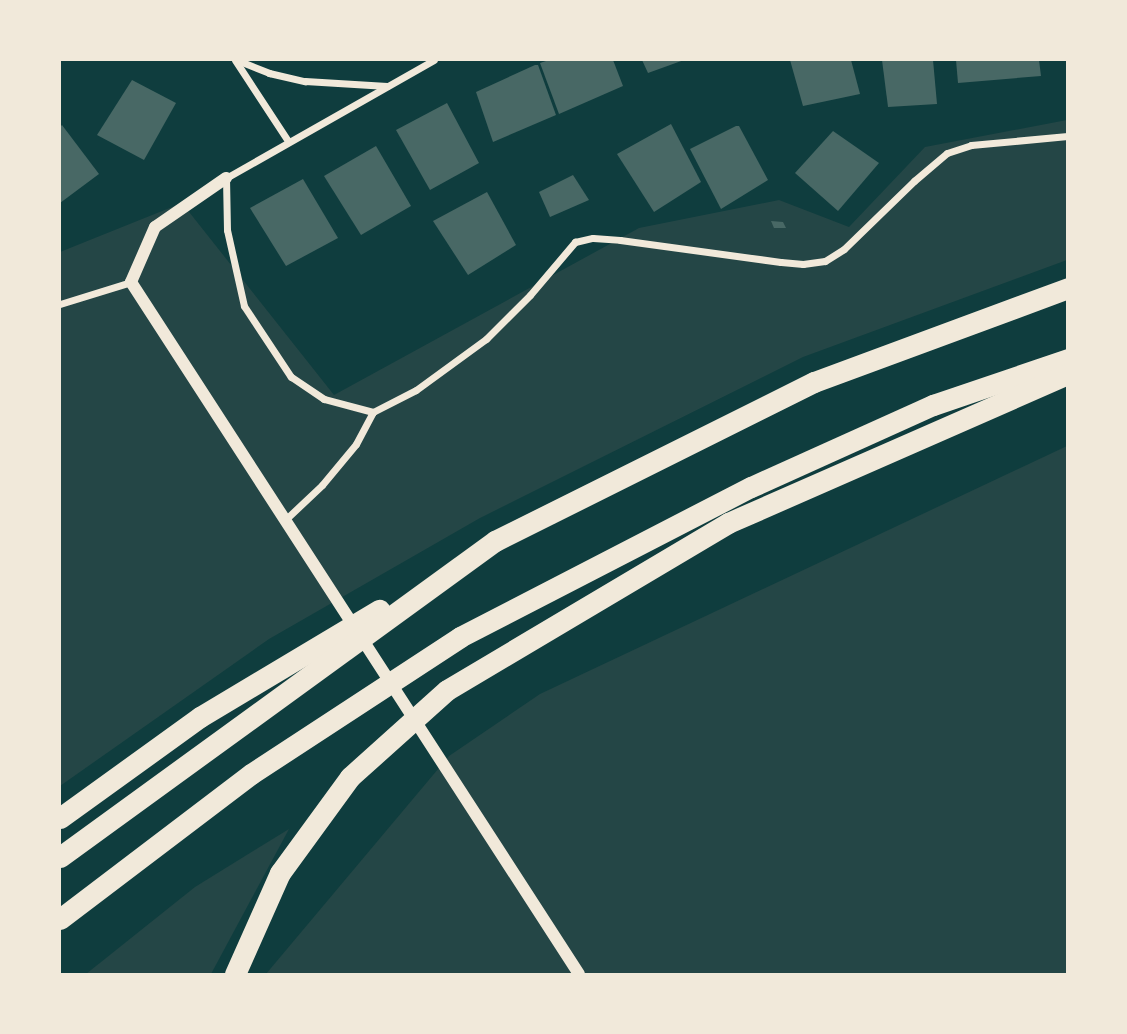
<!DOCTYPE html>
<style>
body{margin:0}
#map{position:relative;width:1127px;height:1034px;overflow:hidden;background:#0f3d3e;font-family:"Archivo Narrow",sans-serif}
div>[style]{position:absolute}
.green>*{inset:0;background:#244646}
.building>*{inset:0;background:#486865}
.minor>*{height:7px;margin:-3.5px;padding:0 3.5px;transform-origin:3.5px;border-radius:3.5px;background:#f1e9da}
.tertiary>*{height:12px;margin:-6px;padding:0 6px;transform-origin:6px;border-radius:6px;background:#f1e9da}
.motorway>*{height:21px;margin:-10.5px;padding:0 10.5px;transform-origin:10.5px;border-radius:10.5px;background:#f1e9da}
span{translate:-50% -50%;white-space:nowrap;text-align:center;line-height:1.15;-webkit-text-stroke:7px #f1e9da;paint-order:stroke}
.frame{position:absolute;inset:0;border:61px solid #f1e9da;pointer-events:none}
</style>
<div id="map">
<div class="green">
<i style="clip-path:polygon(1067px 120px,1067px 260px,803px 357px,480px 518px,269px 639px,60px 786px,60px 252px,182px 203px,334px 395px,639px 228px,779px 200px,849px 227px,925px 147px)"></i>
<i style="clip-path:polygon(1067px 446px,1067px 974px,266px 974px,449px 756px,540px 694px)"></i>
<i style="clip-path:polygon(289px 829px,211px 974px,86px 974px,195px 887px)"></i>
</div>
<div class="building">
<i style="clip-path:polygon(549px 60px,613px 60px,623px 86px,559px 114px,540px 63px)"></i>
<i style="clip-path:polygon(642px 60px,684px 60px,648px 73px)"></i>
<i style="clip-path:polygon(790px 60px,851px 60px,860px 94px,803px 106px)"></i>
<i style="clip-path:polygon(882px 60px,933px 60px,937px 104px,888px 107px)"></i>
<i style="clip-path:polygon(956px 60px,1039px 60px,1041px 76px,958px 83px)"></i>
<i style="clip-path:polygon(535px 65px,538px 65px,556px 115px,493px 142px,476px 92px)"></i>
<i style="clip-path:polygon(132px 80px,176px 103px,144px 160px,97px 135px)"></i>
<i style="clip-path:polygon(447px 103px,479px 163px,430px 190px,396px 130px)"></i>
<i style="clip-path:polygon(671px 124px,701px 182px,654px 212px,617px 154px)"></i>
<i style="clip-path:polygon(62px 125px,99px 174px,60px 203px,60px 127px)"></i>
<i style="clip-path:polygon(736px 126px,739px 126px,768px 180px,721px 209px,690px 149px)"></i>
<i style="clip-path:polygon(833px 131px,879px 163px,838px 211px,795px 173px)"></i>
<i style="clip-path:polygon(376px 146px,411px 206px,361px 235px,324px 176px)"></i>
<i style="clip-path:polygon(573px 175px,589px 200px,550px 217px,539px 192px)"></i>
<i style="clip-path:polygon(303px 179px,338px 238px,286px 266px,250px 208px)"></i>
<i style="clip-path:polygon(487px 192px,516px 245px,468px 275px,433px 221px)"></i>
<i style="clip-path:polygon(771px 221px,783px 222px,786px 228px,774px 228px)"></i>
</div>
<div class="minor">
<i style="left:235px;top:60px;width:97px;rotate:56.8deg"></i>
<i style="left:237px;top:60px;width:35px;rotate:22deg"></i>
<i style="left:269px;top:73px;width:37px;rotate:13deg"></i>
<i style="left:305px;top:81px;width:82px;rotate:3.5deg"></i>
<i style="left:60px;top:304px;width:74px;rotate:-17.2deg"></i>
<i style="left:373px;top:412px;width:48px;rotate:-27.1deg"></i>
<i style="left:416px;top:390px;width:87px;rotate:-36.1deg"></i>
<i style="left:486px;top:339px;width:62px;rotate:-45deg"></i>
<i style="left:530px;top:295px;width:70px;rotate:-49.7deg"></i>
<i style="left:575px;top:242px;width:18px;rotate:-13deg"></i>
<i style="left:593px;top:238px;width:27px;rotate:4deg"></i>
<i style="left:620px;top:240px;width:162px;rotate:7.8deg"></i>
<i style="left:781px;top:262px;width:22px;rotate:5deg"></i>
<i style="left:803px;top:264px;width:22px;rotate:-8deg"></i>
<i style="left:825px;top:261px;width:22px;rotate:-32deg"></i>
<i style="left:844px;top:249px;width:98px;rotate:-44.2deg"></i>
<i style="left:914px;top:181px;width:43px;rotate:-40.3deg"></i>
<i style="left:947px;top:153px;width:25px;rotate:-18deg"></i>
<i style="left:971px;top:145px;width:97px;rotate:-5.3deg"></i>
<i style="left:373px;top:412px;width:51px;rotate:-165.1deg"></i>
<i style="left:324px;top:399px;width:40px;rotate:-146deg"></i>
<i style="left:291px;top:377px;width:85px;rotate:-123.5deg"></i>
<i style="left:244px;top:306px;width:78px;rotate:-102.6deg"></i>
<i style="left:227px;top:230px;width:52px;rotate:-91.1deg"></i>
<i style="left:226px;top:178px;width:239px;rotate:-29.6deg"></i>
<i style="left:285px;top:520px;width:51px;rotate:-43.4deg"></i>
<i style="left:322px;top:485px;width:53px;rotate:-50.3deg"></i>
<i style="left:356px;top:444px;width:36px;rotate:-62deg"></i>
</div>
<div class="tertiary">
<i style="left:226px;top:178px;width:86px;rotate:145.4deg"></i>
<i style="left:155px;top:227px;width:60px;rotate:113.6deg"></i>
<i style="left:131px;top:282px;width:824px;rotate:57.08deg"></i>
</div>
<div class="motorway">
<i style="left:60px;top:818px;width:173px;rotate:-35.8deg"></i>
<i style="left:200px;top:717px;width:209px;rotate:-30.9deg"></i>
<i style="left:60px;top:857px;width:538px;rotate:-36deg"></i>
<i style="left:495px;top:541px;width:356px;rotate:-26.5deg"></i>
<i style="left:814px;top:382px;width:271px;rotate:-20.3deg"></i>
<i style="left:60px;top:919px;width:240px;rotate:-37.2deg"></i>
<i style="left:251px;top:774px;width:250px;rotate:-33.2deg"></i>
<i style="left:460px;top:637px;width:327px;rotate:-27.3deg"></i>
<i style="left:751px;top:487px;width:200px;rotate:-24.3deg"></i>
<i style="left:933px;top:405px;width:143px;rotate:-18.8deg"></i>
<i style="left:235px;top:974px;width:111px;rotate:-66deg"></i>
<i style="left:280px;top:873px;width:119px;rotate:-53.9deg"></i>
<i style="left:350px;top:777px;width:130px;rotate:-41.9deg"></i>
<i style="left:447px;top:690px;width:327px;rotate:-30.7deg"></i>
<i style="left:728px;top:523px;width:371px;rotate:-23.7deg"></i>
</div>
<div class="frame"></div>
</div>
